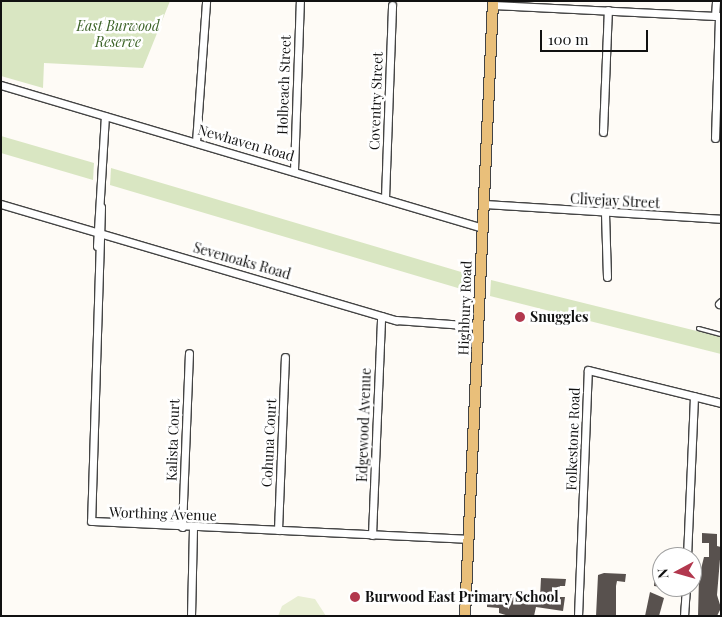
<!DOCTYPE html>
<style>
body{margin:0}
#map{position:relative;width:722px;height:617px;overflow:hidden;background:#fefbf6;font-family:"Playfair Display",serif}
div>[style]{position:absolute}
.green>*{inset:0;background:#d9e6c2}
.pitch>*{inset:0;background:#e8eed3}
.building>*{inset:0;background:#58514e}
.roads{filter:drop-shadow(1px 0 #444) drop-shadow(-1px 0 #444) drop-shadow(0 1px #444) drop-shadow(0 -1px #444)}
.lane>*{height:3px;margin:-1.5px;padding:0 1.5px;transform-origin:1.5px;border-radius:1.5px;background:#fff}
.street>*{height:7px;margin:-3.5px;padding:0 3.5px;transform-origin:3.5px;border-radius:3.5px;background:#fff}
.primary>*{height:10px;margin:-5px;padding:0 5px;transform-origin:5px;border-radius:5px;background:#e9bf7a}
.dots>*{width:14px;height:14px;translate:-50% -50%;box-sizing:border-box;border:2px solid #fff;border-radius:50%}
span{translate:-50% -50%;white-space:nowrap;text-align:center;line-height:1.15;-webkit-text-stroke:5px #fff;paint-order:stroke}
.park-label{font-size:14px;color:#3b6227;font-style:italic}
.street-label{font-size:14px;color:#111}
.poi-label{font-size:14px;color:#111;font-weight:700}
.left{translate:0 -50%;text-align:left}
.frame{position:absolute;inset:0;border:2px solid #111;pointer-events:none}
.north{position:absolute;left:652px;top:547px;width:50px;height:50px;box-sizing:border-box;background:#fff;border:1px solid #a0a0a0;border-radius:50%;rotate:264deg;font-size:14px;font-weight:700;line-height:20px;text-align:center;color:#111}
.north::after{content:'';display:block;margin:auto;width:18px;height:22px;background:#b2384e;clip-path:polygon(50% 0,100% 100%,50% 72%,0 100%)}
.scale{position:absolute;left:540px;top:30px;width:108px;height:22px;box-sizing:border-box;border:2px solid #111;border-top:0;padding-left:6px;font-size:15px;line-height:18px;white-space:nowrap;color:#111;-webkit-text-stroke:4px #fff;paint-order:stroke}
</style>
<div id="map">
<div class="green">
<i style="clip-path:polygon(1px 1px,170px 1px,143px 68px,44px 63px,43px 88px,1px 76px)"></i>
<i style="clip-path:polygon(1px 136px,94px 163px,93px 180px,1px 153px)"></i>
<i style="clip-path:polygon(111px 168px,468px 274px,468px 291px,110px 185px)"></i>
<i style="clip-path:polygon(491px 280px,721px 337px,721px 354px,490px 296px)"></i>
</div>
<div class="pitch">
<i style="clip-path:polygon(298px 596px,315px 599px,326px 616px,278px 616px,282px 606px)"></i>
</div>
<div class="building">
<i style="clip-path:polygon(702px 533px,717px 534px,717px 546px,721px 547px,717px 595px,721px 608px,717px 616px,698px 616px,699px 577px,704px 557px,709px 557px,709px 543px,702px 543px)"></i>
<i style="clip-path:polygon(655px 572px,662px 572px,661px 587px,654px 586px)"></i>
<i style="clip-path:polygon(604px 573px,626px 574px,625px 582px,617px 581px,616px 586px,616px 616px,596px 616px,598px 575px)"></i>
<i style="clip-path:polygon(541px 578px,566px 579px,565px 586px,560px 586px,560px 597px,565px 597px,563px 611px,536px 607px,534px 616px,509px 616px,499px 613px,499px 608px,487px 607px,487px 597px,540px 597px)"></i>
<i style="clip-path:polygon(650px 592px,664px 598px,659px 616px,645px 616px)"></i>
</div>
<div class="roads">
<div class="lane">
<i style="left:698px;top:328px;width:24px;rotate:15deg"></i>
</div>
<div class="street">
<i style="left:493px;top:5px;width:228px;rotate:2.8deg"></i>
<i style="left:715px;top:16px;width:15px;rotate:-86deg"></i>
<i style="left:1px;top:85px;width:503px;rotate:16.52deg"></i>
<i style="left:603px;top:132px;width:122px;rotate:-87.7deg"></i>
<i style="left:715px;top:138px;width:122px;rotate:-88.1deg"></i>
<i style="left:196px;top:142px;width:141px;rotate:-85.9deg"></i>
<i style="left:294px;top:170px;width:169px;rotate:-88deg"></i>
<i style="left:385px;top:198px;width:193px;rotate:-87.9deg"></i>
<i style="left:1px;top:204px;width:412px;rotate:16.4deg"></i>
<i style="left:396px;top:320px;width:82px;rotate:4.2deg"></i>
<i style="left:484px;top:204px;width:237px;rotate:3.6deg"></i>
<i style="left:101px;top:207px;width:314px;rotate:91.8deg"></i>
<i style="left:91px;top:521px;width:377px;rotate:2.7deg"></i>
<i style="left:605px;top:213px;width:64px;rotate:88.2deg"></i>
<i style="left:97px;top:246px;width:130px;rotate:-86.5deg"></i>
<i style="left:719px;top:304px;width:3px;rotate:-45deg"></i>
<i style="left:182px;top:527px;width:174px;rotate:-87.7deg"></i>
<i style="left:278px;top:530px;width:173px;rotate:-87.7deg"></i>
<i style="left:372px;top:535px;width:219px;rotate:-87.6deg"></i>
<i style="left:687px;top:557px;width:161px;rotate:-87.5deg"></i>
<i style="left:191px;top:616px;width:88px;rotate:-88.7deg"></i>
<i style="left:578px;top:616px;width:246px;rotate:-87.7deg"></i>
<i style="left:588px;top:370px;width:137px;rotate:13.9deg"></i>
<i style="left:684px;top:616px;width:29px;rotate:-86deg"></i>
</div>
<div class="primary">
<i style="left:465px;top:616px;width:616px;rotate:-87.39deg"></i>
</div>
</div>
<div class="dots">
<i style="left:520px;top:317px;background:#b2384e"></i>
<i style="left:355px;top:597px;background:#b2384e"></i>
</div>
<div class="park-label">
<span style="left:118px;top:34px">East Burwood<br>Reserve</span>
</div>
<div class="street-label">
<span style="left:284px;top:85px;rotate:-88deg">Holbeach Street</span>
<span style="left:376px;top:101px;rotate:-88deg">Coventry Street</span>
<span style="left:246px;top:143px;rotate:16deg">Newhaven Road</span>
<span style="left:615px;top:201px;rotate:3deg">Clivejay Street</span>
<span style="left:242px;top:261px;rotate:16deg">Sevenoaks Road</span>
<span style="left:465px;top:308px;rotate:-88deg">Highbury Road</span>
<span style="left:364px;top:425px;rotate:-88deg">Edgewood Avenue</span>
<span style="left:573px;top:439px;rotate:-88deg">Folkestone Road</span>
<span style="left:173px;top:440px;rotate:-88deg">Kalista Court</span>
<span style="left:269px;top:443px;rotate:-87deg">Cohuna Court</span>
<span style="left:163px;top:514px;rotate:2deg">Worthing Avenue</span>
</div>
<div class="poi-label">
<span class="left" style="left:530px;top:317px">Snuggles</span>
<span class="left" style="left:365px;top:597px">Burwood East Primary School</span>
</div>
<div class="frame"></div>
<div class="north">N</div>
<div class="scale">100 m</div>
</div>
